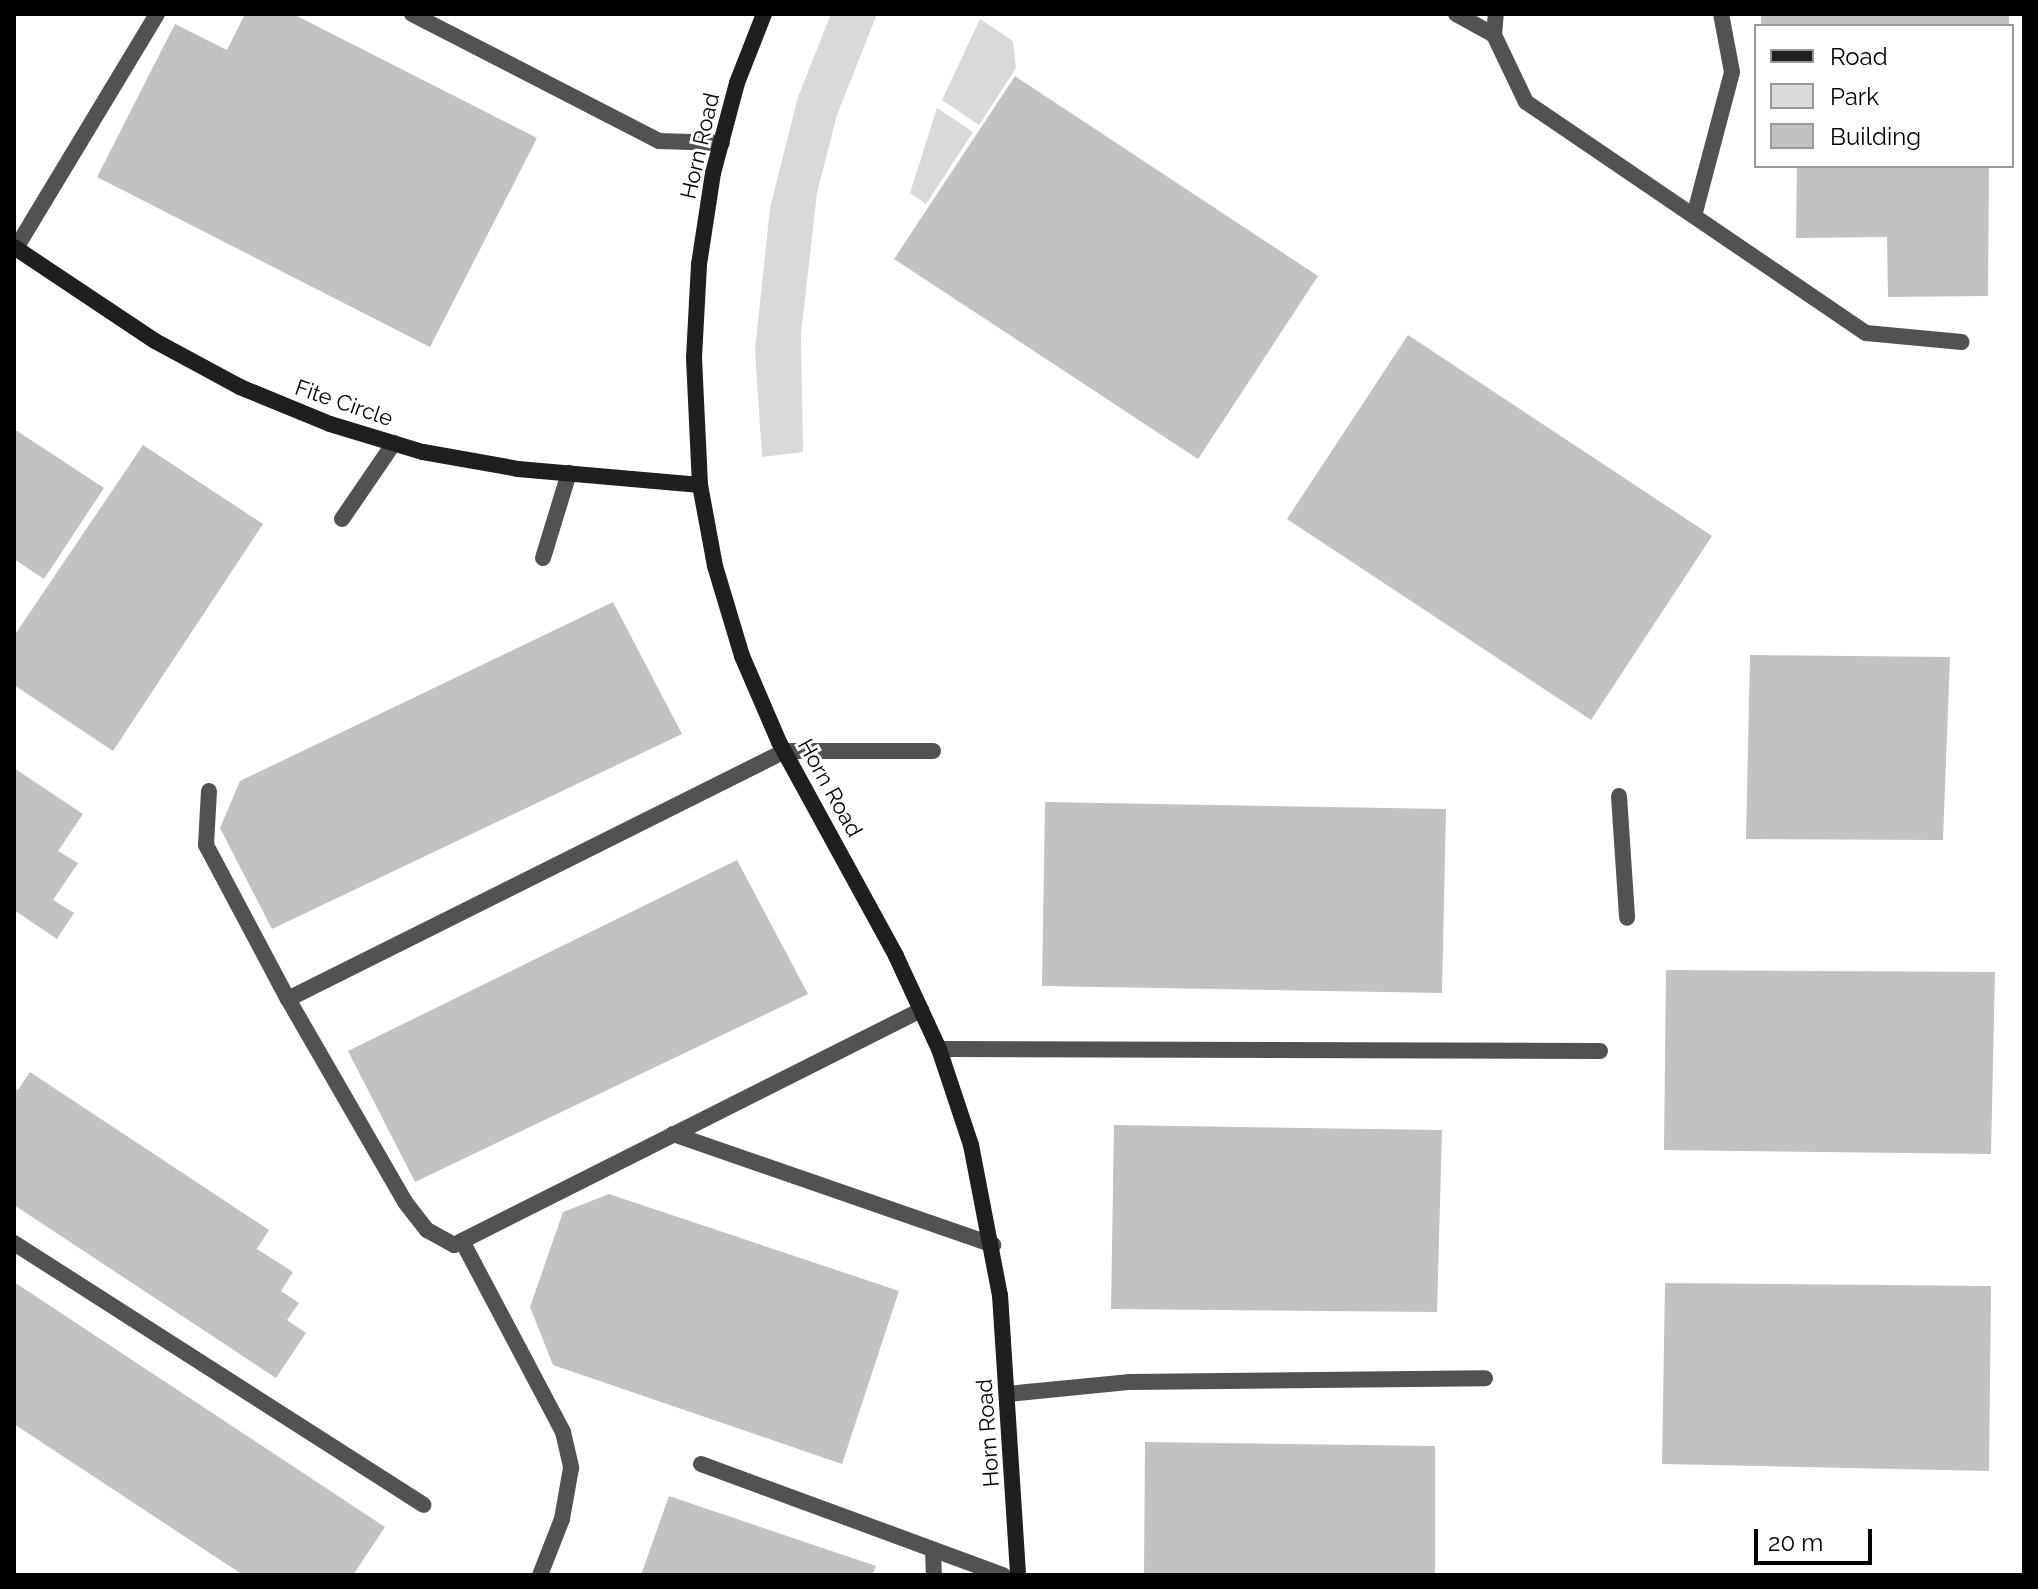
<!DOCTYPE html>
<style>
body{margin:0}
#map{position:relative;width:2038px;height:1589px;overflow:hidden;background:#fff;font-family:Raleway,sans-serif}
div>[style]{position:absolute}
.green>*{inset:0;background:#d9d9d9}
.building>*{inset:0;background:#c2c2c2}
.lane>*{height:16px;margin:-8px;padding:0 8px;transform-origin:8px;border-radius:8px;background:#525252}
.secondary>*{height:16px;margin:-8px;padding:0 8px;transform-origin:8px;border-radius:8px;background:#1f1f1f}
span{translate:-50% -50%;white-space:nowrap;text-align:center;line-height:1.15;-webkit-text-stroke:6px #fff;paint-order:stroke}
.street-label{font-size:22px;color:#000}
.frame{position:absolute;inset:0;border:16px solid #000;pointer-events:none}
.legend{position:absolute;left:1754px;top:24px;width:260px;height:144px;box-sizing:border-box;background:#fff;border:2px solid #999;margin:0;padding:10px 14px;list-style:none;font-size:24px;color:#000}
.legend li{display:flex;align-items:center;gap:16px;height:40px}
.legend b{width:40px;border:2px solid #999}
.scale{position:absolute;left:1754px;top:1529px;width:118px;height:36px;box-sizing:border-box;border:4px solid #000;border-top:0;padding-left:10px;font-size:24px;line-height:28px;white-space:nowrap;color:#000;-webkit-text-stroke:6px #fff;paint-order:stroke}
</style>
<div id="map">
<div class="green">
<i style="clip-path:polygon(831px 14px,877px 14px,837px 115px,817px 193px,801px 334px,803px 452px,762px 457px,755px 350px,770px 208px,798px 97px)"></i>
<i style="clip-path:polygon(980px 19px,1013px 41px,1016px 68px,979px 125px,942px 100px)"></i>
<i style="clip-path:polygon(937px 108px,973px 132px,926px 204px,910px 193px)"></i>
</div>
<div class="building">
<i style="clip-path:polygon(245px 14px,293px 14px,537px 138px,430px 347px,97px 177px,175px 24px,227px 50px)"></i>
<i style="clip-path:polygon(1761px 14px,2009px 14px,2009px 26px,1761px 26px)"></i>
<i style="clip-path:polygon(1015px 76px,1318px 276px,1198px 459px,894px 259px)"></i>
<i style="clip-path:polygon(1797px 166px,1989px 166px,1988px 296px,1888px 297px,1887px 237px,1796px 238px)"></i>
<i style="clip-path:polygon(1408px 335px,1712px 536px,1591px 720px,1287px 519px)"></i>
<i style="clip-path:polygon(14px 429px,104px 488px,44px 579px,14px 559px)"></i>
<i style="clip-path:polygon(143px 445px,263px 524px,113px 751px,14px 685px,14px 636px)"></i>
<i style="clip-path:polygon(613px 602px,682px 734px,272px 929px,220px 828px,240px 781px)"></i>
<i style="clip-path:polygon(1750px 655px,1950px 657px,1943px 840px,1746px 839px)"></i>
<i style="clip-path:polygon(14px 768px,83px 814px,58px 851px,78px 863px,53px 900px,74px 913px,57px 939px,14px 910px)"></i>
<i style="clip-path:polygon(1045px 802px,1446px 809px,1442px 993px,1042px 986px)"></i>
<i style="clip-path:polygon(737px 860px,808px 994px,415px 1182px,348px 1051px)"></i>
<i style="clip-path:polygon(1666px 970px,1995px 972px,1991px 1154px,1664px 1150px)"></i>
<i style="clip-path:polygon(30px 1072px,269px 1230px,257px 1249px,293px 1272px,281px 1291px,299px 1303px,287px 1320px,306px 1333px,276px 1378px,14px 1205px,14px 1087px,18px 1090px)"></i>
<i style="clip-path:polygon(1114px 1125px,1442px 1130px,1437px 1312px,1111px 1309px)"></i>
<i style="clip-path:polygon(609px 1194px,899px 1291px,842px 1464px,553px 1365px,530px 1307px,563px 1212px)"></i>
<i style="clip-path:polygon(14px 1282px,385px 1527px,353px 1575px,243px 1575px,14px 1424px)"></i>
<i style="clip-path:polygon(1665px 1283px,1991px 1286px,1989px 1471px,1662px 1464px)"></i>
<i style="clip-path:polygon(1145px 1442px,1435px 1446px,1435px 1575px,1144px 1575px)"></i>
<i style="clip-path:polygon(669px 1496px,876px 1566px,872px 1575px,641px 1575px)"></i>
</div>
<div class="lane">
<i style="left:412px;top:14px;width:278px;rotate:27.2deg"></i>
<i style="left:659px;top:141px;width:63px;rotate:1.8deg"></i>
<i style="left:1456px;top:14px;width:43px;rotate:28.9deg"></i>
<i style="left:1494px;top:35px;width:74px;rotate:64.5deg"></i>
<i style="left:1526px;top:102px;width:411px;rotate:34.2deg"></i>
<i style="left:1866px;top:333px;width:96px;rotate:5.4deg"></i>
<i style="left:1494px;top:35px;width:21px;rotate:-85deg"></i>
<i style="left:1694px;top:216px;width:149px;rotate:-75.2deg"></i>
<i style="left:1732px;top:72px;width:59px;rotate:-100.7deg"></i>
<i style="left:16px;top:248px;width:273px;rotate:-58.9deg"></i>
<i style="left:342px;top:519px;width:92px;rotate:-55.6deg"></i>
<i style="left:543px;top:558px;width:89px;rotate:-73deg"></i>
<i style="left:209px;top:791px;width:54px;rotate:93.2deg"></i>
<i style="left:206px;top:845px;width:174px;rotate:62deg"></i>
<i style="left:288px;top:999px;width:234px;rotate:60deg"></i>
<i style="left:405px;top:1202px;width:36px;rotate:52deg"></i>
<i style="left:427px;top:1230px;width:31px;rotate:29deg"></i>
<i style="left:454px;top:1245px;width:523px;rotate:-26.71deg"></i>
<i style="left:1619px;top:796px;width:122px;rotate:86.2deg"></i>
<i style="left:288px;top:999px;width:555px;rotate:-26.52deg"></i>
<i style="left:785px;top:751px;width:148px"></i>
<i style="left:939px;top:1049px;width:661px;rotate:0.17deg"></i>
<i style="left:673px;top:1134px;width:339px;rotate:19.1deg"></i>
<i style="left:462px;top:1241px;width:216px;rotate:62.1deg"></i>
<i style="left:563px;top:1432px;width:37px;rotate:77deg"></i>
<i style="left:571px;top:1468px;width:52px;rotate:100deg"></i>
<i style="left:562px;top:1519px;width:60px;rotate:111.4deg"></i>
<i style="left:14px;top:1243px;width:486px;rotate:32.6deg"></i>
<i style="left:1007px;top:1394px;width:124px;rotate:-5.6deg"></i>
<i style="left:1130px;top:1382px;width:355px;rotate:-0.6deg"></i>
<i style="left:701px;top:1464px;width:322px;rotate:20.2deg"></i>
<i style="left:933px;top:1550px;width:25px;rotate:88deg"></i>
</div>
<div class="secondary">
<i style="left:764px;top:14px;width:74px;rotate:111.4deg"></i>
<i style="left:737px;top:83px;width:93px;rotate:104.9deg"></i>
<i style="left:713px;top:173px;width:93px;rotate:98.7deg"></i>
<i style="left:699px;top:265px;width:93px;rotate:93.1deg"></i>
<i style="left:694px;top:358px;width:127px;rotate:87.3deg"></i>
<i style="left:700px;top:485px;width:82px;rotate:79.5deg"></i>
<i style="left:715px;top:566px;width:94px;rotate:73.3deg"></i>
<i style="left:742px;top:656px;width:94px;rotate:66.7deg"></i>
<i style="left:779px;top:742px;width:244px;rotate:61.3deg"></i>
<i style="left:896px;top:956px;width:102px;rotate:65.2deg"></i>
<i style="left:939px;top:1049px;width:101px;rotate:71.6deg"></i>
<i style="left:971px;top:1145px;width:153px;rotate:79.1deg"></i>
<i style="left:1000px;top:1295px;width:281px;rotate:86.3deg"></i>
<i style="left:14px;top:247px;width:169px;rotate:33.7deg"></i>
<i style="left:155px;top:341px;width:97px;rotate:28.4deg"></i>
<i style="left:240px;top:387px;width:97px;rotate:22.3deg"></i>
<i style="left:330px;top:424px;width:97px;rotate:16.8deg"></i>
<i style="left:423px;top:452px;width:97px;rotate:10.1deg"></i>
<i style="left:518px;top:469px;width:183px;rotate:5deg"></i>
</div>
<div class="street-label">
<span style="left:700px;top:146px;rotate:-77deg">Horn Road</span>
<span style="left:344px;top:403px;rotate:19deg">Fite Circle</span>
<span style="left:830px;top:788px;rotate:61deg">Horn Road</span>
<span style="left:988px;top:1433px;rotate:-94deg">Horn Road</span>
</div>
<div class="frame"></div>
<ul class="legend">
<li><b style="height:10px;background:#1f1f1f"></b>Road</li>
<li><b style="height:22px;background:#d9d9d9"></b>Park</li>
<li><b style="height:22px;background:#c2c2c2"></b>Building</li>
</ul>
<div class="scale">20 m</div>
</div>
